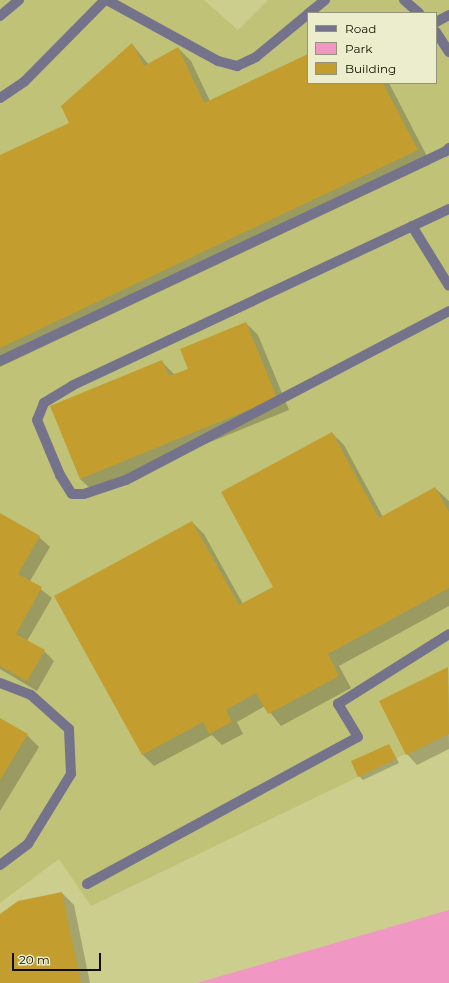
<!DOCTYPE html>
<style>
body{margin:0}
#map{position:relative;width:449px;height:983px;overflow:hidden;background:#ccce8d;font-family:Montserrat,sans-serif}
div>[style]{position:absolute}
.built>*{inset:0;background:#c0c278}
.green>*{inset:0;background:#f197c3}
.shadow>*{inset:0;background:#0003}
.building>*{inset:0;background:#c39e2f}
.minor>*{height:10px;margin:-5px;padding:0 5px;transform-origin:5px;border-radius:5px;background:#75738c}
span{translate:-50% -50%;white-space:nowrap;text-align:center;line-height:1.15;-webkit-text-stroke:3px #ebedcc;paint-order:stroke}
.legend{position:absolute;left:307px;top:12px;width:130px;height:72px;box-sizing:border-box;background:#ebedcc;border:1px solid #93947a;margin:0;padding:5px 7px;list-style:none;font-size:12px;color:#0f0f00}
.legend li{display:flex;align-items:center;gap:8px;height:20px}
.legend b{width:20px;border:1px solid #93947a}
.scale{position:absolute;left:12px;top:953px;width:89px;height:18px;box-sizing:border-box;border:2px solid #0f0f00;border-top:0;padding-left:5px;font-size:12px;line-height:14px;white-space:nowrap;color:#0f0f00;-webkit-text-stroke:3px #ebedcc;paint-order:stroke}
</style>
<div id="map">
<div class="built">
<i style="clip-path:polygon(evenodd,0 0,204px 0,238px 30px,268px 0,449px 0,449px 733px,91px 906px,59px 859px,0 903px,0 0,308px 13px,436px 13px,436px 83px,308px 83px,308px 13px)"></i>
</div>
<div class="green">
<i style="clip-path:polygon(449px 910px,449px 983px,197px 983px)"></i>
</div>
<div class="shadow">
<i style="clip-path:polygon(132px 44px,149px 65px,178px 48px,191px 61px,210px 101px,308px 55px,308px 83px,389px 83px,431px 164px,0 367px,0 156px,70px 124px)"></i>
<i style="clip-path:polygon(246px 323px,258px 335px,289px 410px,92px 490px,80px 479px,162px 362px,175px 375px,189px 369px)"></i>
<i style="clip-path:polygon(332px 433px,344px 445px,383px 517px,435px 488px,449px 501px,449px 606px,339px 666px,351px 688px,281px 726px,265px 706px,237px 722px,243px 734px,222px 745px,212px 735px,154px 766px,142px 754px,192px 522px,204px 534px,243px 604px,274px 587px)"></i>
<i style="clip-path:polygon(0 515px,39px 537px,50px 547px,30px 581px,52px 598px,27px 641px,44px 651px,54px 661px,37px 691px,0 669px)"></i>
<i style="clip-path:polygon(448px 669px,449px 749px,417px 765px,407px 754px,381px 702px)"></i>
<i style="clip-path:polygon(0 719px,27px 735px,39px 747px,0 811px)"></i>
<i style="clip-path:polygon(389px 745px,399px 763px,363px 780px,359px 776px)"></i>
<i style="clip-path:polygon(62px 893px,74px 905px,90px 983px,0 983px,0 915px)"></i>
</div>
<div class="building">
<i style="clip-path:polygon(132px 43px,144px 66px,178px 47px,204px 103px,308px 54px,308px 83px,383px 83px,418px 150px,0 348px,0 155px,69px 123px,61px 106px)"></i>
<i style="clip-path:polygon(246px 322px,277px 398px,80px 479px,50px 406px,162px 360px,169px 376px,188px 369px,180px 349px)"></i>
<i style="clip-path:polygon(332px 432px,379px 518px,435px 487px,449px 512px,449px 588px,328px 654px,339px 676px,268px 714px,256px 693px,226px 710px,232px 722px,209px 734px,203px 722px,142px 755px,54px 596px,192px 521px,239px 605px,273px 587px,221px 492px)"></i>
<i style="clip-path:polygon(0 513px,40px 536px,18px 574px,42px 587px,16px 634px,45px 650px,27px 681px,0 666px)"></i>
<i style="clip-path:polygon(448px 667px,449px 734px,406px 755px,379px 701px)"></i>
<i style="clip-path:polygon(0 718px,28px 734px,0 780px)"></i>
<i style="clip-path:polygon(389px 744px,396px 759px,358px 777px,351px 761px)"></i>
<i style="clip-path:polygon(62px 892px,81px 983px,0 983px,0 914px,18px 901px)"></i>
</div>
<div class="minor">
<i style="left:107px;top:0;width:127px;rotate:28.8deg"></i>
<i style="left:218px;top:61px;width:20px;rotate:15deg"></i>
<i style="left:237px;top:66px;width:21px;rotate:-25deg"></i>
<i style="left:256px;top:57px;width:67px;rotate:-39.6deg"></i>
<i style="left:404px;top:0;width:20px;rotate:41deg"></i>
<i style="left:309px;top:13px;width:21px;rotate:-39deg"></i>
<i style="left:0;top:16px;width:25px;rotate:-40deg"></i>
<i style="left:436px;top:22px;width:15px;rotate:-28deg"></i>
<i style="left:436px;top:32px;width:24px;rotate:57deg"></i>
<i style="left:0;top:98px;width:29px;rotate:-34deg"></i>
<i style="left:24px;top:82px;width:115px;rotate:-45.4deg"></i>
<i style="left:449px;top:209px;width:416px;rotate:154.9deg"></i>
<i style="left:72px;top:386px;width:33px;rotate:149deg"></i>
<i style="left:44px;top:403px;width:18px;rotate:112deg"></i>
<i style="left:37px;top:420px;width:60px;rotate:67.3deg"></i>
<i style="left:60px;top:475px;width:22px;rotate:58deg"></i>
<i style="left:72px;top:494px;width:12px"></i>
<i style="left:84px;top:494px;width:44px;rotate:-18.4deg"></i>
<i style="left:126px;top:480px;width:365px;rotate:-27.6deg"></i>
<i style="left:412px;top:226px;width:70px;rotate:58.3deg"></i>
<i style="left:0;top:361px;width:492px;rotate:-25.2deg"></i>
<i style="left:445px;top:152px;width:6px;rotate:-45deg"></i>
<i style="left:0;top:683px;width:33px;rotate:21deg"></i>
<i style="left:31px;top:695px;width:51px;rotate:41.8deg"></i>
<i style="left:69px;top:729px;width:45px;rotate:87.5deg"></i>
<i style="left:71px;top:774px;width:82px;rotate:121.6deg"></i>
<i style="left:28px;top:844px;width:35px;rotate:143deg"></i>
<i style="left:87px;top:884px;width:308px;rotate:-28.5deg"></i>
<i style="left:358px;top:737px;width:39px;rotate:-121deg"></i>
<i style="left:338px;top:704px;width:131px;rotate:-32.2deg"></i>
</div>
<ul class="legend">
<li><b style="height:5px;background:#75738c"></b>Road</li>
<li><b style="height:11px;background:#f197c3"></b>Park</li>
<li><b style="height:11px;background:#c39e2f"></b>Building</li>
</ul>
<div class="scale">20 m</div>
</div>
